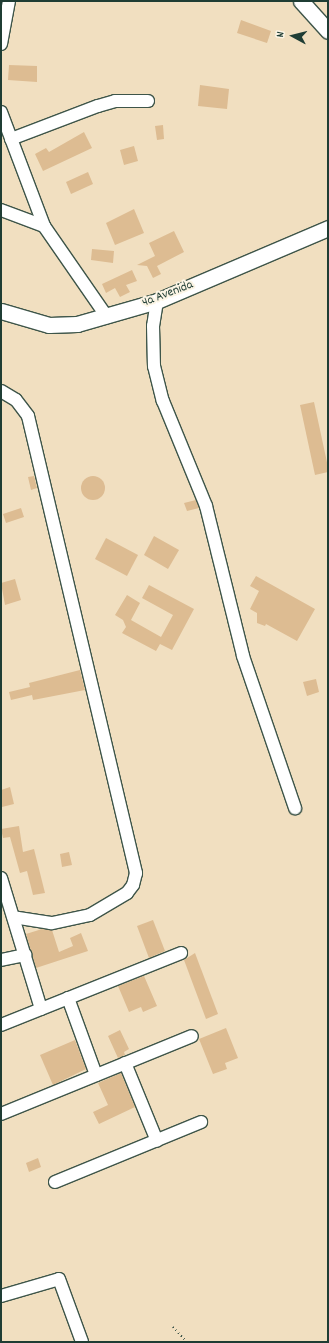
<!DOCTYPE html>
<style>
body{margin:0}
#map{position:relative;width:329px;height:1343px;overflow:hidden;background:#f1dfc0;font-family:Dekko,sans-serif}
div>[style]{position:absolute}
.building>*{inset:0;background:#ddbc92}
.round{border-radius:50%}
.path>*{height:1.5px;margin-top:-0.75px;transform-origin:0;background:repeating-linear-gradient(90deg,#3e5549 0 1px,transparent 0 4px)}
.roads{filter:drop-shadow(1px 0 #3e5549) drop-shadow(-1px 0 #3e5549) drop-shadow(0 1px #3e5549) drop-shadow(0 -1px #3e5549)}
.minor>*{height:12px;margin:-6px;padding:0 6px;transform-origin:6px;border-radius:6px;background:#fff}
.tertiary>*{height:15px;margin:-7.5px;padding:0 7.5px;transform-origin:7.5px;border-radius:7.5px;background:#fff}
span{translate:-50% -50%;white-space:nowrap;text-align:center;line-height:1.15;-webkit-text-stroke:4px #fcf5e5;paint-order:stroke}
.street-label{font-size:13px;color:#1f3d34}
.frame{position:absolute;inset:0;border:2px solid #1f3d34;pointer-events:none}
.north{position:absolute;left:273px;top:16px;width:40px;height:40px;-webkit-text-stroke:3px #fcf5e5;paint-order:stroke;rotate:277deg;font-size:11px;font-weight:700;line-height:16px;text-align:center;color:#1f3d34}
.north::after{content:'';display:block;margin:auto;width:14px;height:18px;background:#1f3d34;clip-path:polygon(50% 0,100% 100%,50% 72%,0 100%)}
</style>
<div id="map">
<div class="building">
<i style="clip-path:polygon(241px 20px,271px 31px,267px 43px,237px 33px)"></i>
<i style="clip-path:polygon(9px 65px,37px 66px,37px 82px,8px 80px)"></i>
<i style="clip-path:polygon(200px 85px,229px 89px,227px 109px,198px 106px)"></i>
<i style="clip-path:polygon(163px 125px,164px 139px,157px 140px,155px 126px)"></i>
<i style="clip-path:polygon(84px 132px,92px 148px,43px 171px,35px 154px,46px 148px,49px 152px)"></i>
<i style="clip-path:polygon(134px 146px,138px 161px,124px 165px,120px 150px)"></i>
<i style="clip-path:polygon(88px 172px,93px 184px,71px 194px,66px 182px)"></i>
<i style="clip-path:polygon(134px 209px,144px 233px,115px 245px,106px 223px)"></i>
<i style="clip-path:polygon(174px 231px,184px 252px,157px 266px,161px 274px,153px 278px,147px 266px,137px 265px,155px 256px,149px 243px)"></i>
<i style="clip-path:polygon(92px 249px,114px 251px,113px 263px,91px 260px)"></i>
<i style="clip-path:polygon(132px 270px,137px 281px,126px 285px,130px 292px,120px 297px,115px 288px,106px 293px,102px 284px)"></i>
<i style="clip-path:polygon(314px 402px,328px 467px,328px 472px,315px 475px,300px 405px)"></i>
<i class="round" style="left:81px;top:476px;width:24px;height:24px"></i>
<i style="clip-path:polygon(34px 476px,37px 488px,31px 490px,28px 477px)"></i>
<i style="clip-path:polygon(196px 500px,199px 508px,187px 511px,184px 503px)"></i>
<i style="clip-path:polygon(21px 508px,24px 517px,6px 523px,3px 514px)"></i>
<i style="clip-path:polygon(154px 536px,179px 550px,168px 569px,144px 555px)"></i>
<i style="clip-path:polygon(106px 538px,138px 555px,127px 576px,95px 559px)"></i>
<i style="clip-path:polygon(256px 576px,315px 609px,297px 641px,266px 624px,265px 626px,257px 623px,257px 613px,250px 609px,259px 591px,250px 586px)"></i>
<i style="clip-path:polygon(15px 579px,21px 600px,5px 605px,1px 583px)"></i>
<i style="clip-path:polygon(149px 585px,194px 609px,172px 650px,160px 644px,156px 651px,122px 633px,126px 627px,123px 620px,115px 615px,127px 595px,140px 603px,131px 620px,161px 637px,173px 615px,142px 598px)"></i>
<i style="clip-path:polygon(80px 670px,85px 690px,33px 700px,32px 695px,11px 700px,9px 692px,30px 687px,29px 683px)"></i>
<i style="clip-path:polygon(316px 679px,319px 692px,307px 696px,303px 682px)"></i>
<i style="clip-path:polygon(10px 787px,14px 804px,2px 807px,1px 790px)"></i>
<i style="clip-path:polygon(19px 826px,23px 852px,34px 849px,45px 893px,33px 895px,27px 871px,20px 873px,10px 837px,3px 838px,1px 829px)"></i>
<i style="clip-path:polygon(69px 852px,72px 865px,62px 867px,60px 854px)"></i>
<i style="clip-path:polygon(153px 920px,165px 951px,149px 958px,137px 926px)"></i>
<i style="clip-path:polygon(42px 929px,52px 930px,59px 952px,73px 946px,70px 938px,81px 933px,88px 951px,36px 968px,26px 934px)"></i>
<i style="clip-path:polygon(195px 953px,218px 1014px,206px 1019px,184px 960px)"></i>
<i style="clip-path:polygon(144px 976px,157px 1006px,143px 1012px,141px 1007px,129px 1012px,118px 986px)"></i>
<i style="clip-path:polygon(226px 1028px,238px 1058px,225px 1063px,227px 1069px,213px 1074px,199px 1039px)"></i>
<i style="clip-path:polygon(120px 1030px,129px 1049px,124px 1052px,125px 1055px,118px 1058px,108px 1036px)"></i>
<i style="clip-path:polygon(75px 1040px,86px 1069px,53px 1085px,40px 1055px)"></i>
<i style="clip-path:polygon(121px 1073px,135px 1107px,99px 1124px,93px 1112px,108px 1105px,98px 1083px)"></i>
<i style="clip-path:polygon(38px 1158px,41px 1167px,29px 1172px,26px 1163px)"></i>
</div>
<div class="path">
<i style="left:173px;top:1327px;width:21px;rotate:47deg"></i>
</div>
<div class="roads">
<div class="minor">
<i style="left:1px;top:44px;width:44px;rotate:-79.5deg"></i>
<i style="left:1px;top:112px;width:122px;rotate:69.3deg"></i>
<i style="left:44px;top:226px;width:111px;rotate:55.3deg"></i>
<i style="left:11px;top:139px;width:93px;rotate:-20.8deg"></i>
<i style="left:98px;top:106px;width:18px;rotate:-16deg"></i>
<i style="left:115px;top:101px;width:33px"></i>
<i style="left:1px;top:210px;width:46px;rotate:20.4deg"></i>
<i style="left:157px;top:301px;width:25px;rotate:99deg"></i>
<i style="left:153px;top:326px;width:40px;rotate:88.6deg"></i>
<i style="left:154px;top:366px;width:36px;rotate:76deg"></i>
<i style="left:163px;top:401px;width:113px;rotate:67.7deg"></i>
<i style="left:206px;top:506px;width:154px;rotate:76.1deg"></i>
<i style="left:243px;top:656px;width:161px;rotate:71.1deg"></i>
<i style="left:1px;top:391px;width:17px;rotate:31deg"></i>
<i style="left:16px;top:400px;width:20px;rotate:53deg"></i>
<i style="left:28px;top:416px;width:470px;rotate:76.7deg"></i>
<i style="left:136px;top:873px;width:12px;rotate:104deg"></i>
<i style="left:133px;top:885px;width:10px;rotate:127deg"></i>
<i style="left:127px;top:893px;width:43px;rotate:149.3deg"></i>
<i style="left:90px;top:915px;width:40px;rotate:168deg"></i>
<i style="left:51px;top:923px;width:38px;rotate:-171deg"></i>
<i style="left:1px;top:878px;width:137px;rotate:73deg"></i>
<i style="left:1px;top:960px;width:25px;rotate:-12deg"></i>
<i style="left:68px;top:998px;width:82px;rotate:70deg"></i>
<i style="left:1px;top:1025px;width:194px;rotate:-21.8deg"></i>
<i style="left:125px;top:1063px;width:84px;rotate:67.7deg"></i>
<i style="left:1px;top:1114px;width:206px;rotate:-22.2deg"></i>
<i style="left:55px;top:1182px;width:158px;rotate:-22.3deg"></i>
<i style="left:1px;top:1296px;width:60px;rotate:-16.3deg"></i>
<i style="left:59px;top:1279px;width:67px;rotate:69.9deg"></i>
</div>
<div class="tertiary">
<i style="left:301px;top:1px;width:40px;rotate:48deg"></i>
<i style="left:1px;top:311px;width:50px;rotate:16.3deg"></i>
<i style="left:49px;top:325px;width:28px;rotate:-2deg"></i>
<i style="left:77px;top:324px;width:83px;rotate:-16deg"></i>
<i style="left:157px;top:301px;width:186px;rotate:-23.1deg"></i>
</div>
</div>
<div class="street-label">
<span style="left:168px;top:295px;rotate:-21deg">4a Avenida</span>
</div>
<div class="frame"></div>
<div class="north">N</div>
</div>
